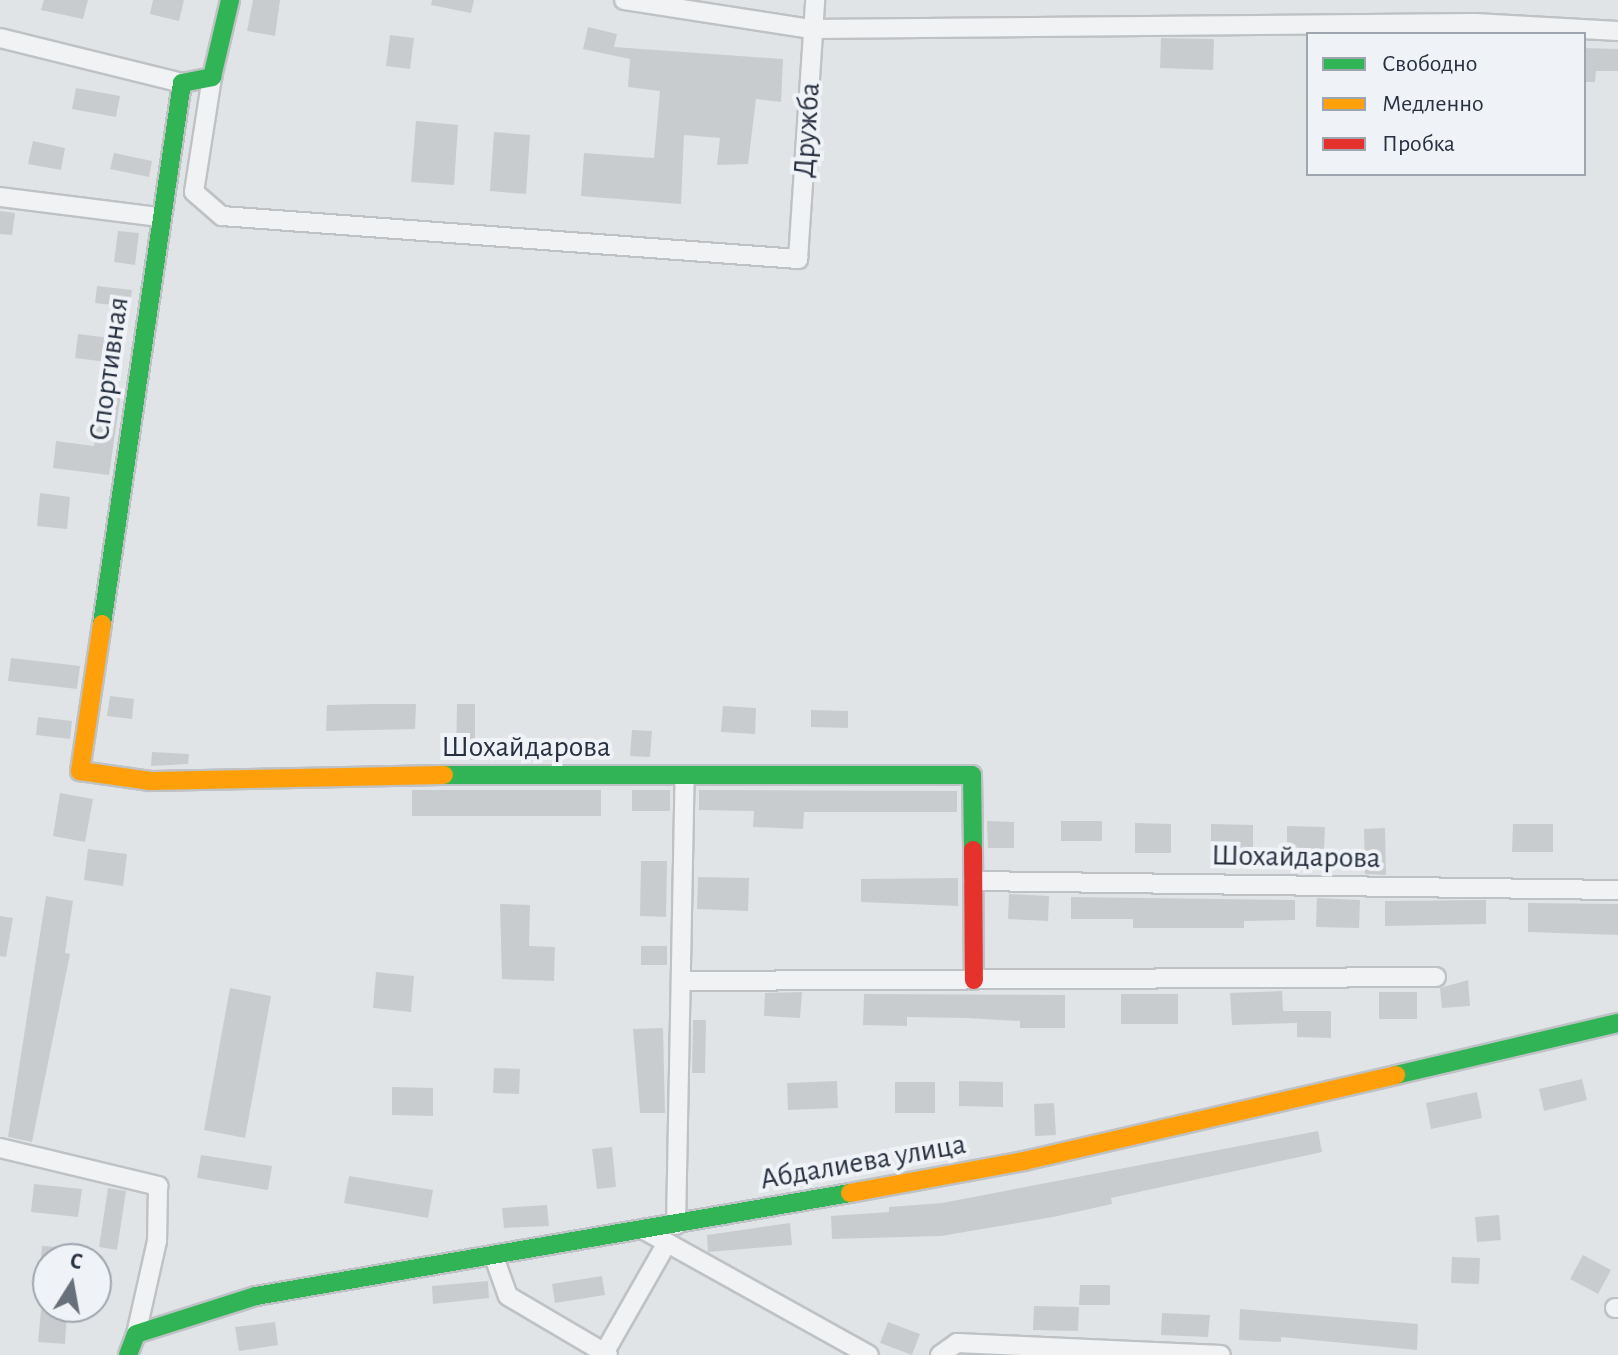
<!DOCTYPE html>
<meta charset="utf-8">
<style>
body{margin:0}
#map{position:relative;width:1618px;height:1355px;overflow:hidden;background:#e1e4e7;font-family:"Alegreya Sans",sans-serif}
div>[style]{position:absolute}
.building>*{inset:0;background:#c9cccf}
.roads{filter:drop-shadow(2px 0 #bfc2c5) drop-shadow(-2px 0 #bfc2c5) drop-shadow(0 2px #bfc2c5) drop-shadow(0 -2px #bfc2c5)}
.street>*{height:18px;margin:-9px;padding:0 9px;transform-origin:9px;border-radius:9px;background:#f1f2f3}
.fast>*{height:18px;margin:-9px;padding:0 9px;transform-origin:9px;border-radius:9px;background:#30b455}
.slow>*{height:18px;margin:-9px;padding:0 9px;transform-origin:9px;border-radius:9px;background:#ff9f0a}
.jam>*{height:18px;margin:-9px;padding:0 9px;transform-origin:9px;border-radius:9px;background:#e5322d}
span{translate:-50% -50%;white-space:nowrap;text-align:center;line-height:1.15;-webkit-text-stroke:8px #eff2f6;paint-order:stroke}
.street-label{font-size:30px;color:#273141}
.legend{position:absolute;left:1306px;top:32px;width:280px;height:144px;box-sizing:border-box;background:#eff2f6;border:2px solid #9fa5ae;margin:0;padding:10px 14px;list-style:none;font-size:24px;color:#273141}
.legend li{display:flex;align-items:center;gap:16px;height:40px}
.legend b{width:40px;border:2px solid #9fa5ae}
.north{position:absolute;left:32px;top:1243px;width:80px;height:80px;box-sizing:border-box;background:#eff2f6;border:2px solid #9fa5ae;border-radius:50%;rotate:11deg;font-size:22px;font-weight:700;line-height:32px;text-align:center;color:#273141}
.north::after{content:'';display:block;margin:auto;width:28px;height:36px;background:#68707b;clip-path:polygon(50% 0,100% 100%,50% 72%,0 100%)}
</style>
<div id="map">
<div class="building">
<i style="clip-path:polygon(44px 0,88px 0,83px 19px,41px 10px)"></i>
<i style="clip-path:polygon(153px 0,184px 0,179px 21px,150px 14px)"></i>
<i style="clip-path:polygon(253px 0,280px 0,275px 36px,247px 31px)"></i>
<i style="clip-path:polygon(432px 0,474px 0,471px 13px,431px 5px)"></i>
<i style="clip-path:polygon(588px 27px,617px 34px,614px 47px,783px 59px,781px 102px,756px 99px,748px 164px,717px 165px,720px 138px,684px 135px,681px 204px,581px 196px,584px 153px,654px 158px,660px 91px,628px 87px,630px 59px,583px 49px)"></i>
<i style="clip-path:polygon(390px 35px,414px 38px,410px 69px,386px 66px)"></i>
<i style="clip-path:polygon(1161px 38px,1214px 39px,1213px 70px,1160px 68px)"></i>
<i style="clip-path:polygon(1584px 48px,1618px 49px,1618px 71px,1596px 71px,1595px 82px,1584px 82px)"></i>
<i style="clip-path:polygon(76px 88px,120px 96px,116px 117px,72px 109px)"></i>
<i style="clip-path:polygon(416px 121px,458px 125px,454px 185px,411px 182px)"></i>
<i style="clip-path:polygon(494px 132px,530px 135px,526px 194px,490px 191px)"></i>
<i style="clip-path:polygon(33px 141px,65px 148px,61px 170px,28px 164px)"></i>
<i style="clip-path:polygon(114px 153px,152px 161px,149px 177px,110px 169px)"></i>
<i style="clip-path:polygon(0 211px,15px 213px,12px 235px,0 234px)"></i>
<i style="clip-path:polygon(118px 231px,139px 233px,135px 265px,114px 262px)"></i>
<i style="clip-path:polygon(97px 286px,132px 290px,130px 307px,95px 303px)"></i>
<i style="clip-path:polygon(78px 334px,125px 340px,123px 364px,75px 358px)"></i>
<i style="clip-path:polygon(101px 390px,121px 393px,109px 475px,53px 468px,56px 441px,94px 446px)"></i>
<i style="clip-path:polygon(40px 493px,70px 497px,67px 529px,37px 526px)"></i>
<i style="clip-path:polygon(11px 658px,80px 666px,77px 689px,8px 681px)"></i>
<i style="clip-path:polygon(110px 696px,134px 699px,132px 719px,107px 716px)"></i>
<i style="clip-path:polygon(374px 704px,416px 704px,415px 729px,326px 731px,327px 705px)"></i>
<i style="clip-path:polygon(457px 704px,475px 704px,475px 760px,456px 760px)"></i>
<i style="clip-path:polygon(723px 706px,756px 708px,755px 734px,721px 732px)"></i>
<i style="clip-path:polygon(811px 710px,848px 711px,848px 728px,811px 727px)"></i>
<i style="clip-path:polygon(38px 717px,72px 721px,70px 739px,36px 735px)"></i>
<i style="clip-path:polygon(632px 730px,652px 731px,650px 757px,630px 756px)"></i>
<i style="clip-path:polygon(152px 752px,189px 754px,188px 764px,151px 766px)"></i>
<i style="clip-path:polygon(412px 790px,601px 790px,601px 816px,412px 816px)"></i>
<i style="clip-path:polygon(632px 790px,670px 790px,670px 811px,632px 811px)"></i>
<i style="clip-path:polygon(699px 790px,957px 791px,957px 812px,804px 812px,803px 829px,753px 827px,754px 811px,699px 810px)"></i>
<i style="clip-path:polygon(60px 793px,93px 799px,85px 842px,53px 836px)"></i>
<i style="clip-path:polygon(987px 821px,1014px 822px,1014px 848px,988px 848px)"></i>
<i style="clip-path:polygon(1061px 821px,1102px 821px,1102px 841px,1061px 841px)"></i>
<i style="clip-path:polygon(1135px 823px,1171px 824px,1171px 853px,1135px 853px)"></i>
<i style="clip-path:polygon(1211px 824px,1253px 825px,1253px 849px,1211px 848px)"></i>
<i style="clip-path:polygon(1513px 824px,1553px 824px,1553px 852px,1512px 852px)"></i>
<i style="clip-path:polygon(1287px 826px,1325px 827px,1324px 849px,1287px 848px)"></i>
<i style="clip-path:polygon(1385px 828px,1386px 875px,1365px 874px,1364px 829px)"></i>
<i style="clip-path:polygon(88px 849px,127px 854px,123px 886px,84px 880px)"></i>
<i style="clip-path:polygon(641px 861px,667px 861px,666px 917px,640px 916px)"></i>
<i style="clip-path:polygon(698px 877px,749px 878px,748px 911px,697px 909px)"></i>
<i style="clip-path:polygon(958px 878px,958px 906px,861px 902px,861px 879px)"></i>
<i style="clip-path:polygon(1009px 894px,1049px 896px,1048px 921px,1008px 919px)"></i>
<i style="clip-path:polygon(46px 896px,73px 901px,65px 953px,70px 954px,32px 1142px,8px 1137px)"></i>
<i style="clip-path:polygon(1071px 897px,1295px 900px,1295px 920px,1244px 921px,1244px 928px,1133px 928px,1133px 919px,1071px 919px)"></i>
<i style="clip-path:polygon(1317px 898px,1360px 900px,1359px 928px,1316px 927px)"></i>
<i style="clip-path:polygon(1486px 900px,1486px 924px,1385px 926px,1385px 901px)"></i>
<i style="clip-path:polygon(1528px 903px,1618px 904px,1618px 935px,1528px 932px)"></i>
<i style="clip-path:polygon(500px 904px,530px 905px,529px 946px,555px 947px,554px 981px,502px 979px)"></i>
<i style="clip-path:polygon(0 916px,13px 918px,6px 957px,0 956px)"></i>
<i style="clip-path:polygon(641px 946px,667px 946px,667px 965px,641px 965px)"></i>
<i style="clip-path:polygon(376px 972px,414px 976px,411px 1012px,373px 1008px)"></i>
<i style="clip-path:polygon(1468px 980px,1470px 1006px,1442px 1008px,1440px 988px)"></i>
<i style="clip-path:polygon(230px 988px,271px 996px,245px 1138px,204px 1130px)"></i>
<i style="clip-path:polygon(1282px 991px,1283px 1011px,1331px 1011px,1331px 1038px,1297px 1037px,1297px 1023px,1232px 1025px,1230px 993px)"></i>
<i style="clip-path:polygon(802px 992px,800px 1018px,764px 1016px,765px 993px)"></i>
<i style="clip-path:polygon(1379px 992px,1417px 992px,1417px 1019px,1379px 1019px)"></i>
<i style="clip-path:polygon(864px 994px,1065px 995px,1065px 1028px,1020px 1028px,1020px 1021px,966px 1018px,907px 1017px,907px 1026px,863px 1025px)"></i>
<i style="clip-path:polygon(1121px 994px,1178px 994px,1178px 1024px,1121px 1024px)"></i>
<i style="clip-path:polygon(693px 1020px,706px 1020px,705px 1073px,692px 1073px)"></i>
<i style="clip-path:polygon(663px 1028px,665px 1113px,640px 1113px,633px 1029px)"></i>
<i style="clip-path:polygon(494px 1068px,520px 1069px,519px 1094px,493px 1093px)"></i>
<i style="clip-path:polygon(1582px 1079px,1587px 1100px,1544px 1111px,1539px 1089px)"></i>
<i style="clip-path:polygon(837px 1081px,838px 1108px,788px 1110px,787px 1083px)"></i>
<i style="clip-path:polygon(959px 1081px,1003px 1082px,1003px 1107px,959px 1106px)"></i>
<i style="clip-path:polygon(895px 1082px,935px 1082px,935px 1113px,895px 1113px)"></i>
<i style="clip-path:polygon(392px 1087px,433px 1088px,433px 1116px,392px 1115px)"></i>
<i style="clip-path:polygon(1477px 1092px,1482px 1118px,1431px 1129px,1426px 1103px)"></i>
<i style="clip-path:polygon(1054px 1103px,1056px 1135px,1035px 1136px,1034px 1104px)"></i>
<i style="clip-path:polygon(1318px 1131px,1322px 1152px,1111px 1198px,1112px 1204px,1053px 1217px,941px 1236px,832px 1239px,831px 1216px,889px 1212px,889px 1207px,942px 1203px)"></i>
<i style="clip-path:polygon(612px 1147px,616px 1187px,597px 1189px,592px 1149px)"></i>
<i style="clip-path:polygon(201px 1155px,272px 1166px,268px 1190px,197px 1178px)"></i>
<i style="clip-path:polygon(349px 1176px,433px 1190px,428px 1218px,344px 1203px)"></i>
<i style="clip-path:polygon(34px 1184px,82px 1189px,78px 1217px,31px 1212px)"></i>
<i style="clip-path:polygon(108px 1188px,126px 1191px,117px 1250px,99px 1247px)"></i>
<i style="clip-path:polygon(547px 1205px,549px 1226px,504px 1228px,502px 1208px)"></i>
<i style="clip-path:polygon(1499px 1215px,1501px 1240px,1477px 1242px,1475px 1217px)"></i>
<i style="clip-path:polygon(790px 1223px,792px 1245px,708px 1252px,707px 1235px)"></i>
<i style="clip-path:polygon(42px 1246px,59px 1247px,58px 1259px,41px 1259px)"></i>
<i style="clip-path:polygon(1583px 1255px,1611px 1270px,1598px 1294px,1570px 1279px)"></i>
<i style="clip-path:polygon(1452px 1257px,1480px 1258px,1479px 1284px,1451px 1283px)"></i>
<i style="clip-path:polygon(602px 1276px,605px 1295px,555px 1303px,552px 1284px)"></i>
<i style="clip-path:polygon(488px 1281px,489px 1298px,433px 1304px,432px 1286px)"></i>
<i style="clip-path:polygon(1080px 1285px,1110px 1285px,1110px 1305px,1079px 1305px)"></i>
<i style="clip-path:polygon(1034px 1306px,1079px 1307px,1078px 1331px,1033px 1330px)"></i>
<i style="clip-path:polygon(1240px 1309px,1418px 1324px,1417px 1350px,1281px 1337px,1281px 1342px,1239px 1340px)"></i>
<i style="clip-path:polygon(41px 1310px,67px 1312px,65px 1344px,38px 1342px)"></i>
<i style="clip-path:polygon(1162px 1313px,1210px 1315px,1208px 1337px,1161px 1335px)"></i>
<i style="clip-path:polygon(275px 1322px,278px 1345px,239px 1351px,235px 1327px)"></i>
<i style="clip-path:polygon(888px 1322px,920px 1334px,912px 1355px,880px 1343px)"></i>
</div>
<div class="roads">
<div class="street">
<i style="left:624px;top:0;width:189px;rotate:8.8deg"></i>
<i style="left:811px;top:29px;width:664px;rotate:-0.52deg"></i>
<i style="left:1475px;top:23px;width:143px;rotate:3.2deg"></i>
<i style="left:0;top:38px;width:187px;rotate:13.9deg"></i>
<i style="left:212px;top:77px;width:116px;rotate:98.9deg"></i>
<i style="left:194px;top:192px;width:37px;rotate:41deg"></i>
<i style="left:222px;top:216px;width:578px;rotate:4.27deg"></i>
<i style="left:798px;top:259px;width:260px;rotate:-86.2deg"></i>
<i style="left:0;top:197px;width:160px;rotate:7.2deg"></i>
<i style="left:973px;top:881px;width:645px;rotate:0.8deg"></i>
<i style="left:681px;top:981px;width:755px;rotate:-0.3deg"></i>
<i style="left:0;top:1148px;width:163px;rotate:13.5deg"></i>
<i style="left:158px;top:1186px;width:55px;rotate:91deg"></i>
<i style="left:157px;top:1241px;width:95px;rotate:102.7deg"></i>
<i style="left:676px;top:1225px;width:450px;rotate:-88.9deg"></i>
<i style="left:646px;top:1231px;width:255px;rotate:29.1deg"></i>
<i style="left:494px;top:1257px;width:41px;rotate:70.3deg"></i>
<i style="left:508px;top:1296px;width:116px;rotate:30.5deg"></i>
<i style="left:1615px;top:1308px;width:3px"></i>
<i style="left:603px;top:1355px;width:129px;rotate:-60.3deg"></i>
<i style="left:940px;top:1355px;width:21px;rotate:-35deg"></i>
<i style="left:957px;top:1343px;width:264px;rotate:2.6deg"></i>
</div>
<div class="fast">
<i style="left:102px;top:624px;width:547px;rotate:-81.59deg"></i>
<i style="left:182px;top:83px;width:31px;rotate:-11deg"></i>
<i style="left:212px;top:77px;width:79px;rotate:-76.8deg"></i>
<i style="left:444px;top:775px;width:528px"></i>
<i style="left:972px;top:775px;width:75px;rotate:89.2deg"></i>
<i style="left:1396px;top:1075px;width:228px;rotate:-13.2deg"></i>
<i style="left:128px;top:1355px;width:22px;rotate:-69deg"></i>
<i style="left:136px;top:1334px;width:126px;rotate:-17.6deg"></i>
<i style="left:256px;top:1296px;width:603px;rotate:-9.84deg"></i>
</div>
<div class="slow">
<i style="left:102px;top:624px;width:149px;rotate:98.5deg"></i>
<i style="left:80px;top:771px;width:71px;rotate:8.1deg"></i>
<i style="left:150px;top:781px;width:294px;rotate:-1.2deg"></i>
<i style="left:850px;top:1193px;width:177px;rotate:-10.4deg"></i>
<i style="left:1024px;top:1161px;width:382px;rotate:-13deg"></i>
</div>
<div class="jam">
<i style="left:973px;top:850px;width:130px;rotate:89.6deg"></i>
</div>
</div>
<div class="street-label">
<span style="left:807px;top:130px;rotate:-86deg">Дружба</span>
<span style="left:109px;top:369px;rotate:-82deg">Спортивная</span>
<span style="left:526px;top:747px">Шохайдарова</span>
<span style="left:1296px;top:857px;rotate:1deg">Шохайдарова</span>
<span style="left:863px;top:1162px;rotate:-10deg">Абдалиева улица</span>
</div>
<ul class="legend">
<li><b style="height:10px;background:#30b455"></b>Свободно</li>
<li><b style="height:10px;background:#ff9f0a"></b>Медленно</li>
<li><b style="height:10px;background:#e5322d"></b>Пробка</li>
</ul>
<div class="north">С</div>
</div>
